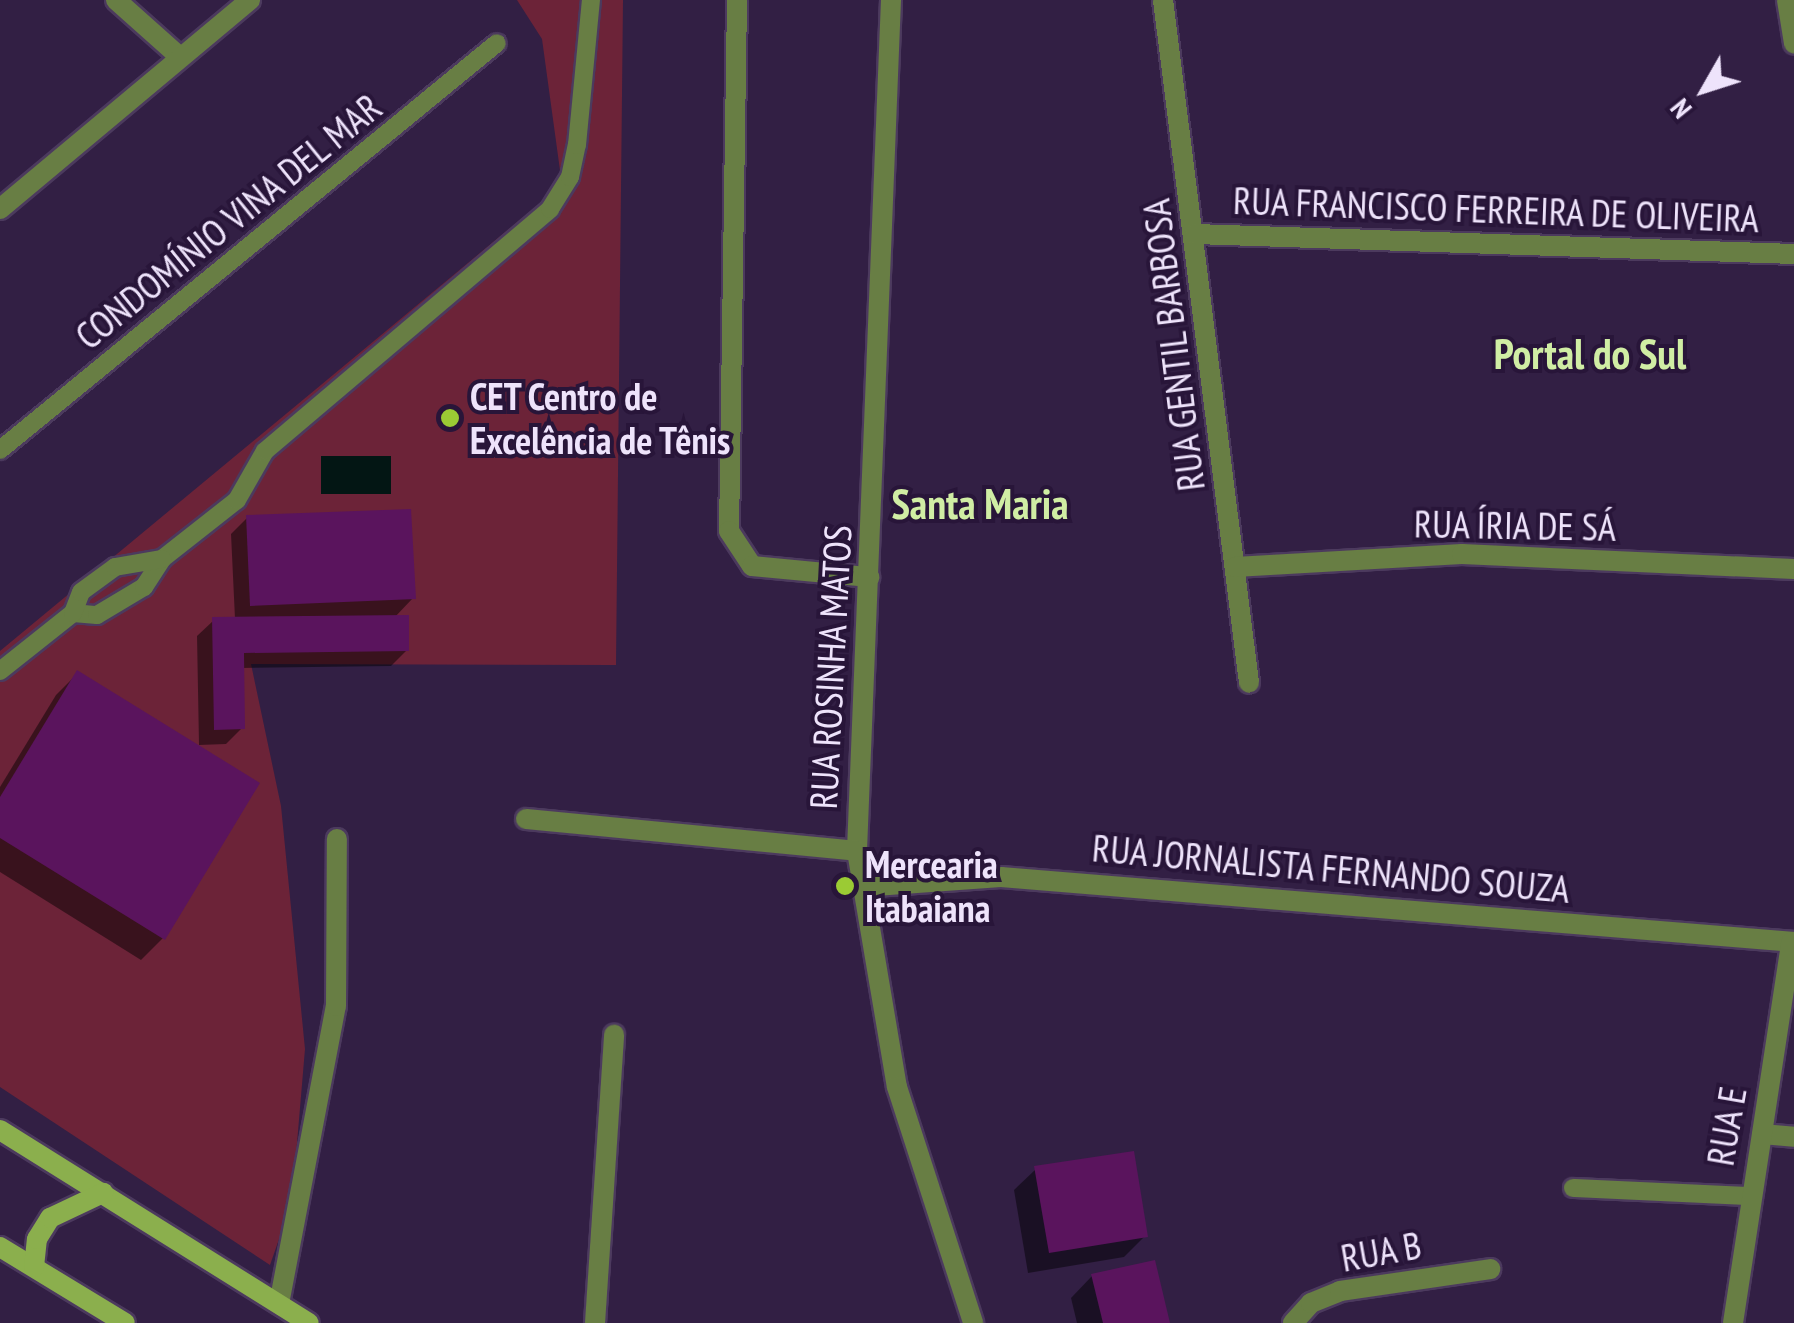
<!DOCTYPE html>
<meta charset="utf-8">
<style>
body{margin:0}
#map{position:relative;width:1794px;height:1323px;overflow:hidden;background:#321f44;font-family:"PT Sans Narrow",sans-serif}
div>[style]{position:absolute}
.green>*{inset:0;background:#6c2338}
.water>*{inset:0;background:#031614}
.shadow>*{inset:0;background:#0007}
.building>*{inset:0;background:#5a145d}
.roads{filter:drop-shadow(2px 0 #4c3a5e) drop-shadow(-2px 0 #4c3a5e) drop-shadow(0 2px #4c3a5e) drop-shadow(0 -2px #4c3a5e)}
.lane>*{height:18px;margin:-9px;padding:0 9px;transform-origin:9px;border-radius:9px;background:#687e44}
.street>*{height:20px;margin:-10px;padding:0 10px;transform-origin:10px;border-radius:10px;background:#687e44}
.secondary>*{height:20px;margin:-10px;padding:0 10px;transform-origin:10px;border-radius:10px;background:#8baf4d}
.dots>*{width:28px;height:28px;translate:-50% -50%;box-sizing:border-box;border:5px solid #281539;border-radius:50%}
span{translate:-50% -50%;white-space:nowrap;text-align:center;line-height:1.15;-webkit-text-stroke:8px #281539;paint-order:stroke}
.street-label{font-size:38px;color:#eee3fb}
.poi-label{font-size:38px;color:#eee3fb;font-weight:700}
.left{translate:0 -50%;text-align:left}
.quarter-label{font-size:42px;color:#d0eda4;font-weight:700}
.north{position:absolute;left:1654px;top:40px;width:100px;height:100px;-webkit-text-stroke:8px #281539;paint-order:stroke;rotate:231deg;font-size:28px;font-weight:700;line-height:40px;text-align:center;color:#eee3fb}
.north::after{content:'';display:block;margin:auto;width:35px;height:45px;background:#eee3fb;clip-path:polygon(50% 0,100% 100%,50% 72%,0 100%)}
</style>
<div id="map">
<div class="green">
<i style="clip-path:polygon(517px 0,623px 0,616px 665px,251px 664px,281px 806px,305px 1049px,292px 1202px,270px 1265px,0 1087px,0 651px,562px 185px,542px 39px)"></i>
</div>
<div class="water">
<i style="clip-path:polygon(321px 456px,391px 456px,391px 494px,321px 494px)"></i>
</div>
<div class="shadow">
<i style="clip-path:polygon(247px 518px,413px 598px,394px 618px,407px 650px,391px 666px,241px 668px,242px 728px,226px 744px,199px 745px,197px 636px,214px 620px,235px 619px,231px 534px)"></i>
<i style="clip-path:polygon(77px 674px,163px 938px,141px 960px,0 872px,0 787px,56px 695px)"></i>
<i style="clip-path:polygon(1036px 1169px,1145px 1236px,1124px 1257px,1028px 1273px,1014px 1190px)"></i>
<i style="clip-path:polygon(1092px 1276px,1167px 1323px,1077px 1323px,1071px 1298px)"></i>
</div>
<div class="building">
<i style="clip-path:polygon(411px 509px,416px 599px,250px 606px,246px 515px)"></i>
<i style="clip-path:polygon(409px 615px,409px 651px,244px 653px,245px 729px,214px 730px,212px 617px)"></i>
<i style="clip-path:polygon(77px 670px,260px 783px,165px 940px,0 838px,0 797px)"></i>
<i style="clip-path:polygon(1134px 1151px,1148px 1237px,1049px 1253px,1034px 1166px)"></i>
<i style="clip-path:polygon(1155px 1260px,1170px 1323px,1103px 1323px,1091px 1274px)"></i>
</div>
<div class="roads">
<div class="lane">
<i style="left:0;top:450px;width:642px;rotate:-39.31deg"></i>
<i style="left:73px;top:613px;width:24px;rotate:5deg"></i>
<i style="left:97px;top:615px;width:55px;rotate:-30.8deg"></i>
<i style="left:144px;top:587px;width:33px;rotate:-57deg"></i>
<i style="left:162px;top:559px;width:95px;rotate:-38.2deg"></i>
<i style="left:237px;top:500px;width:56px;rotate:-60.3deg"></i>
<i style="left:265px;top:451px;width:374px;rotate:-40.3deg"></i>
<i style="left:550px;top:209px;width:38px;rotate:-58deg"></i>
<i style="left:570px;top:177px;width:33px;rotate:-78deg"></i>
<i style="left:577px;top:145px;width:146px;rotate:-84.5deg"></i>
<i style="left:0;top:671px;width:93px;rotate:-38.5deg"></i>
<i style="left:73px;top:613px;width:22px;rotate:-69deg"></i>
<i style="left:81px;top:592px;width:42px;rotate:-36.3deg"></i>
<i style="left:115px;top:567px;width:48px;rotate:-9.7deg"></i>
<i style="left:1573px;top:1188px;width:176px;rotate:2.6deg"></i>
</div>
<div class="street">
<i style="left:116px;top:0;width:86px;rotate:41.7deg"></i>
<i style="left:737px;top:0;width:531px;rotate:90.86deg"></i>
<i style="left:729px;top:531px;width:42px;rotate:56.7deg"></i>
<i style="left:752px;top:566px;width:118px;rotate:5.4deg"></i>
<i style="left:891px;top:0;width:852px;rotate:92.29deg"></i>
<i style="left:857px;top:851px;width:239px;rotate:80.4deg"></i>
<i style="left:897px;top:1087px;width:248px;rotate:72.1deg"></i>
<i style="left:1163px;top:0;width:688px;rotate:82.82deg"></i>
<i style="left:1787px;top:0;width:44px;rotate:80.8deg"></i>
<i style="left:0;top:209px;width:326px;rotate:-39.9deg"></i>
<i style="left:1195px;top:234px;width:599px;rotate:1.91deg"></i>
<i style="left:1235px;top:567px;width:227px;rotate:-3.3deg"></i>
<i style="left:1462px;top:554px;width:332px;rotate:2.6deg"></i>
<i style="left:526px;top:819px;width:333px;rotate:5.5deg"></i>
<i style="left:861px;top:887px;width:140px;rotate:-4.1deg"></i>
<i style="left:1001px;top:877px;width:796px;rotate:4.69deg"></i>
<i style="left:1762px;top:1134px;width:32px;rotate:5deg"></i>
<i style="left:279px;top:1304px;width:303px;rotate:-79.2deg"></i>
<i style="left:336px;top:1006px;width:167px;rotate:-89.7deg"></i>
<i style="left:595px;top:1323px;width:289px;rotate:-86.2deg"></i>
<i style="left:1293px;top:1323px;width:27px;rotate:-48deg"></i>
<i style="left:1311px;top:1303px;width:31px;rotate:-22deg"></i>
<i style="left:1340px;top:1291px;width:152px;rotate:-8.3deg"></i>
<i style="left:1733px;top:1323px;width:385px;rotate:-81.3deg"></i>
</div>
<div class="secondary">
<i style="left:0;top:1130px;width:364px;rotate:32deg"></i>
<i style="left:0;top:1247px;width:146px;rotate:31.3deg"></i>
<i style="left:34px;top:1267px;width:28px;rotate:-84deg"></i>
<i style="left:37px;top:1239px;width:25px;rotate:-58deg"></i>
<i style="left:50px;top:1218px;width:59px;rotate:-25.3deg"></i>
</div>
</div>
<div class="dots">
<i style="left:450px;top:418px;background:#9bcb34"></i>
<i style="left:845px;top:886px;background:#9bcb34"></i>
</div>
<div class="street-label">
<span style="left:1496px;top:209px;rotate:2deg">RUA FRANCISCO FERREIRA DE OLIVEIRA</span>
<span style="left:228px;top:221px;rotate:-39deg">CONDOMÍNIO VINA DEL MAR</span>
<span style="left:1173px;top:345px;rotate:-97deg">RUA GENTIL BARBOSA</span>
<span style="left:1515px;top:525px;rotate:1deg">RUA ÍRIA DE SÁ</span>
<span style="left:830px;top:667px;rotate:-87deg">RUA ROSINHA MATOS</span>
<span style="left:1331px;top:868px;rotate:5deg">RUA JORNALISTA FERNANDO SOUZA</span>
<span style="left:1726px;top:1126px;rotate:-80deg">RUA E</span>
<span style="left:1381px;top:1251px;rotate:-10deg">RUA B</span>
</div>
<div class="poi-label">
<span class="left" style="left:470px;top:418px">CET Centro de<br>Excelência de Tênis</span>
<span class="left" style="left:865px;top:886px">Mercearia<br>Itabaiana</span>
</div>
<div class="quarter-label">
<span style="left:1590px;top:354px">Portal do Sul</span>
<span style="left:980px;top:504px">Santa Maria</span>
</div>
<div class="north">N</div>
</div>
